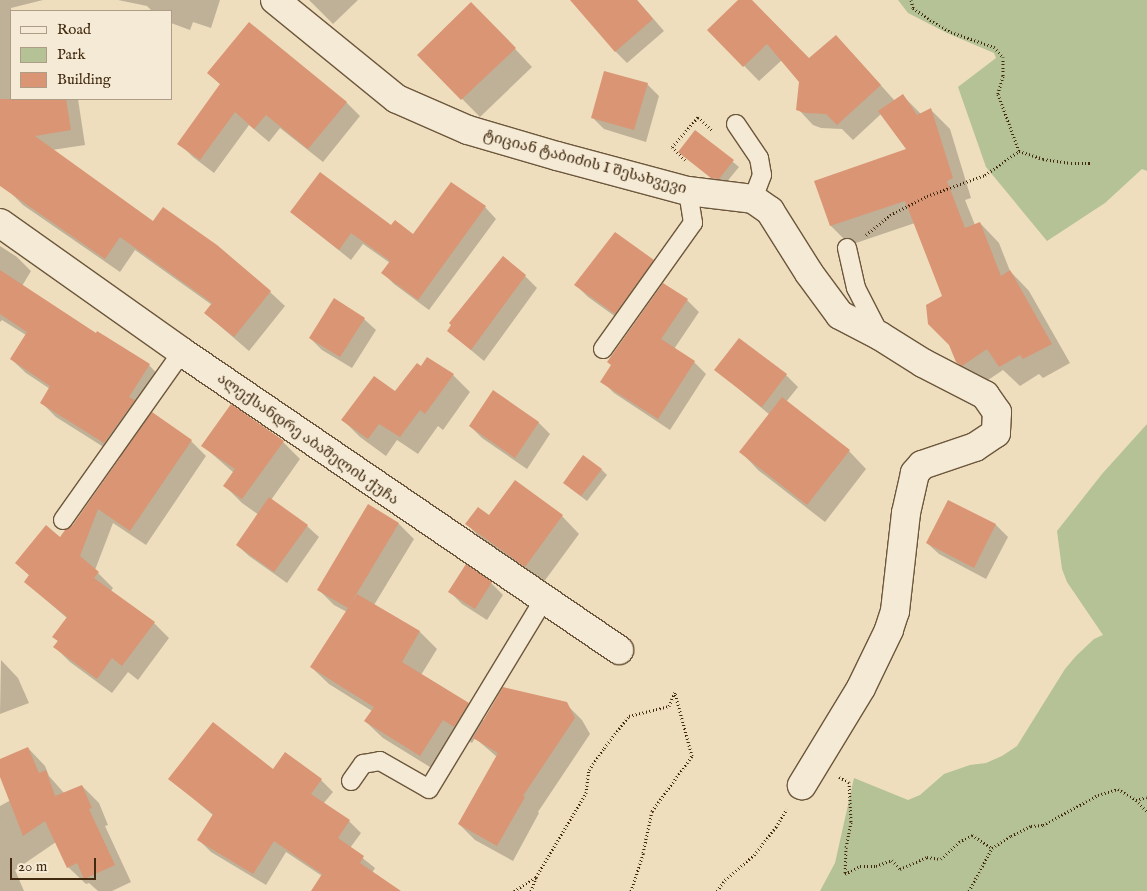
<!DOCTYPE html>
<meta charset="utf-8">
<style>
body{margin:0}
#map{position:relative;width:1147px;height:891px;overflow:hidden;background:#eedebe;font-family:"IM FELL English","Noto Serif Georgian",serif}
div>[style]{position:absolute}
.green>*{inset:0;background:#b4c295}
.shadow>*{inset:0;background:#0003}
.building>*{inset:0;background:#da9574}
.path>*{height:3px;margin-top:-1.5px;transform-origin:0;background:repeating-linear-gradient(90deg,#422a10 0 1px,transparent 0 3.5px)}
.roads{filter:drop-shadow(1px 0 #6d573c) drop-shadow(-1px 0 #6d573c) drop-shadow(0 1px #6d573c) drop-shadow(0 -1px #6d573c)}
.service>*{height:18px;margin:-9px;padding:0 9px;transform-origin:9px;border-radius:9px;background:#f4ead5}
.minor>*{height:28px;margin:-14px;padding:0 14px;transform-origin:14px;border-radius:14px;background:#f4ead5}
span{translate:-50% -50%;white-space:nowrap;text-align:center;line-height:1.15;-webkit-text-stroke:4px #f4ead5;paint-order:stroke}
.street-label{font-size:15px;color:#422a10}
.legend{position:absolute;left:10px;top:10px;width:162px;height:90px;box-sizing:border-box;background:#f4ead5;border:1px solid #ad9d86;margin:0;padding:6px 9px;list-style:none;font-size:15px;color:#422a10}
.legend li{display:flex;align-items:center;gap:10px;height:25px}
.legend b{width:25px;border:1px solid #ad9d86}
.scale{position:absolute;left:10px;top:858px;width:86px;height:22px;box-sizing:border-box;border:2px solid #422a10;border-top:0;padding-left:6px;font-size:15px;line-height:18px;white-space:nowrap;color:#422a10;-webkit-text-stroke:4px #f4ead5;paint-order:stroke}
</style>
<div id="map">
<div class="green">
<i style="clip-path:polygon(898px 0,1147px 0,1147px 171px,1142px 169px,1105px 203px,1047px 241px,986px 167px,958px 87px,996px 58px,994px 53px,947px 33px,908px 13px)"></i>
<i style="clip-path:polygon(1147px 424px,1147px 891px,820px 891px,835px 863px,854px 778px,908px 800px,920px 795px,944px 774px,970px 765px,986px 763px,1002px 756px,1017px 746px,1065px 669px,1076px 656px,1094px 639px,1103px 635px,1067px 582px,1062px 569px,1057px 531px,1102px 474px)"></i>
</div>
<div class="shadow">
<i style="clip-path:polygon(0 0,43px 0,11px 8px,11px 99px,78px 99px,85px 145px,52px 150px,153px 223px,270px 292px,285px 306px,249px 351px,205px 313px,212px 305px,135px 250px,120px 272px,23px 205px,8px 190px,12px 184px,0 186px)"></i>
<i style="clip-path:polygon(118px 0,220px 0,211px 28px,193px 22px,190px 30px,171px 23px,171px 11px,152px 11px,147px 6px)"></i>
<i style="clip-path:polygon(309px 0,358px 0,333px 24px)"></i>
<i style="clip-path:polygon(582px 0,637px 0,664px 31px,627px 63px,615px 51px)"></i>
<i style="clip-path:polygon(740px 0,750px 0,809px 60px,851px 52px,895px 101px,902px 95px,921px 114px,931px 110px,950px 129px,971px 198px,965px 200px,975px 225px,980px 223px,999px 243px,1010px 271px,1029px 291px,1070px 363px,1043px 378px,1039px 374px,1020px 386px,1003px 370px,982px 384px,976px 381px,957px 362px,943px 297px,915px 223px,850px 245px,831px 226px,816px 182px,908px 150px,881px 114px,853px 140px,842px 129px,821px 128px,813px 125px,798px 109px,800px 82px,782px 60px,759px 81px,709px 30px)"></i>
<i style="clip-path:polygon(489px 21px,532px 67px,480px 117px,419px 55px)"></i>
<i style="clip-path:polygon(209px 73px,346px 102px,360px 116px,323px 162px,280px 128px,269px 142px,249px 125px,214px 173px,193px 157px,179px 143px,221px 85px)"></i>
<i style="clip-path:polygon(647px 84px,659px 96px,646px 142px,604px 129px,592px 117px)"></i>
<i style="clip-path:polygon(696px 131px,739px 167px,725px 184px,718px 183px,679px 152px)"></i>
<i style="clip-path:polygon(485px 207px,496px 219px,429px 310px,394px 284px,383px 273px,390px 263px,363px 244px,351px 260px,291px 212px,391px 226px,414px 236px)"></i>
<i style="clip-path:polygon(0 246px,17px 257px,31px 271px,22px 286px,96px 335px,149px 365px,163px 380px,144px 411px,150px 418px,191px 441px,206px 456px,146px 545px,113px 523px,95px 570px,113px 588px,111px 591px,154px 623px,169px 638px,138px 680px,128px 672px,112px 693px,70px 662px,55px 647px,67px 618px,25px 582px,30px 576px,17px 563px,60px 539px,73px 527px,121px 458px,56px 417px,41px 402px,50px 389px,26px 373px,11px 359px,26px 335px,2px 320px,0 322px)"></i>
<i style="clip-path:polygon(653px 261px,665px 273px,627px 325px,588px 297px,576px 285px)"></i>
<i style="clip-path:polygon(525px 276px,537px 288px,484px 361px,448px 331px)"></i>
<i style="clip-path:polygon(687px 300px,699px 312px,674px 349px,694px 362px,706px 374px,670px 430px,614px 393px,602px 381px)"></i>
<i style="clip-path:polygon(364px 319px,376px 330px,352px 368px,322px 350px,310px 338px)"></i>
<i style="clip-path:polygon(421px 367px,453px 375px,470px 392px,443px 430px,438px 426px,418px 454px,397px 440px,386px 456px,360px 437px,343px 420px,395px 393px)"></i>
<i style="clip-path:polygon(716px 370px,786px 375px,798px 387px,786px 402px,849px 451px,866px 469px,825px 522px,758px 470px,741px 452px,770px 415px)"></i>
<i style="clip-path:polygon(538px 422px,550px 434px,527px 469px,482px 438px,470px 426px)"></i>
<i style="clip-path:polygon(283px 442px,300px 459px,271px 500px,307px 526px,319px 537px,287px 583px,249px 556px,237px 545px,259px 515px,242px 503px,225px 486px,234px 473px,203px 446px)"></i>
<i style="clip-path:polygon(601px 469px,607px 475px,587px 501px,570px 488px)"></i>
<i style="clip-path:polygon(515px 481px,562px 516px,579px 534px,543px 583px,484px 542px,467px 524px,489px 517px)"></i>
<i style="clip-path:polygon(948px 501px,996px 525px,1008px 537px,986px 579px,939px 554px,927px 543px)"></i>
<i style="clip-path:polygon(368px 506px,399px 524px,414px 539px,374px 605px,420px 632px,437px 649px,421px 675px,468px 704px,484px 721px,566px 704px,582px 720px,590px 734px,538px 812px,539px 813px,513px 861px,475px 840px,459px 824px,497px 757px,475px 738px,472px 743px,461px 736px,438px 772px,383px 738px,365px 721px,372px 711px,329px 684px,311px 667px,347px 612px,334px 605px,319px 590px)"></i>
<i style="clip-path:polygon(491px 583px,503px 595px,487px 620px,462px 604px,450px 592px)"></i>
<i style="clip-path:polygon(1px 660px,18px 678px,29px 703px,0 714px)"></i>
<i style="clip-path:polygon(28px 748px,45px 766px,49px 776px,64px 793px,82px 786px,99px 803px,108px 825px,105px 826px,131px 882px,112px 891px,98px 891px,89px 883px,86px 884px,68px 867px,56px 842px,15px 870px,24px 891px,0 891px,0 806px,11px 800px,0 773px,0 760px)"></i>
<i style="clip-path:polygon(273px 770px,321px 780px,333px 792px,323px 804px,349px 821px,361px 833px,350px 848px,375px 868px,372px 873px,398px 891px,320px 891px,322px 876px,286px 852px,266px 885px,211px 852px,199px 840px,214px 816px,170px 779px)"></i>
</div>
<div class="building">
<i style="clip-path:polygon(570px 0,637px 0,653px 19px,615px 52px)"></i>
<i style="clip-path:polygon(738px 0,752px 0,809px 58px,836px 35px,881px 85px,837px 125px,826px 114px,805px 113px,796px 110px,799px 82px,767px 44px,743px 67px,707px 30px)"></i>
<i style="clip-path:polygon(471px 2px,516px 48px,461px 100px,417px 55px)"></i>
<i style="clip-path:polygon(249px 22px,347px 102px,308px 149px,266px 115px,254px 129px,235px 112px,200px 160px,177px 144px,220px 84px,207px 73px)"></i>
<i style="clip-path:polygon(604px 71px,648px 83px,634px 130px,591px 118px)"></i>
<i style="clip-path:polygon(903px 94px,917px 115px,931px 108px,953px 178px,947px 181px,965px 228px,980px 222px,1001px 276px,1010px 270px,1052px 344px,1023px 359px,1020px 355px,999px 367px,987px 349px,962px 366px,956px 362px,949px 345px,928px 324px,926px 305px,942px 296px,905px 201px,830px 226px,814px 181px,906px 149px,878px 111px)"></i>
<i style="clip-path:polygon(0 99px,66px 99px,71px 130px,35px 136px,153px 221px,163px 207px,217px 245px,271px 291px,234px 337px,204px 313px,212px 303px,120px 237px,105px 259px,0 186px)"></i>
<i style="clip-path:polygon(695px 130px,734px 160px,719px 179px,711px 178px,678px 152px)"></i>
<i style="clip-path:polygon(320px 172px,391px 225px,395px 220px,413px 234px,451px 182px,486px 206px,418px 300px,381px 273px,390px 261px,351px 233px,339px 250px,290px 212px)"></i>
<i style="clip-path:polygon(615px 232px,654px 260px,615px 314px,574px 285px)"></i>
<i style="clip-path:polygon(503px 256px,526px 275px,471px 350px,447px 331px,451px 325px,449px 323px)"></i>
<i style="clip-path:polygon(0 270px,96px 333px,97px 331px,150px 364px,129px 397px,135px 400px,104px 443px,40px 403px,50px 386px,10px 359px,27px 332px,0 314px)"></i>
<i style="clip-path:polygon(663px 283px,688px 299px,661px 339px,695px 361px,658px 419px,600px 382px,611px 365px,607px 362px)"></i>
<i style="clip-path:polygon(334px 298px,365px 318px,340px 357px,309px 338px)"></i>
<i style="clip-path:polygon(739px 338px,787px 374px,762px 407px,714px 370px)"></i>
<i style="clip-path:polygon(427px 357px,454px 374px,425px 414px,420px 410px,400px 437px,379px 424px,368px 439px,341px 420px,374px 376px,395px 391px,417px 363px,421px 366px)"></i>
<i style="clip-path:polygon(493px 390px,539px 422px,515px 458px,469px 426px)"></i>
<i style="clip-path:polygon(782px 397px,850px 450px,807px 505px,739px 452px)"></i>
<i style="clip-path:polygon(231px 404px,284px 441px,242px 499px,223px 486px,235px 469px,201px 446px)"></i>
<i style="clip-path:polygon(152px 412px,192px 440px,130px 531px,98px 509px,80px 556px,99px 572px,94px 578px,155px 622px,122px 666px,112px 658px,97px 679px,53px 647px,58px 641px,52px 637px,67px 617px,24px 582px,29px 575px,15px 563px,46px 525px,60px 537px,65px 530px,72px 526px)"></i>
<i style="clip-path:polygon(583px 455px,602px 469px,581px 496px,563px 483px)"></i>
<i style="clip-path:polygon(515px 480px,563px 515px,525px 567px,465px 524px,478px 507px,489px 515px)"></i>
<i style="clip-path:polygon(269px 497px,308px 525px,274px 572px,236px 545px)"></i>
<i style="clip-path:polygon(948px 500px,996px 524px,974px 568px,926px 543px)"></i>
<i style="clip-path:polygon(368px 504px,399px 523px,348px 608px,317px 590px)"></i>
<i style="clip-path:polygon(466px 564px,492px 582px,475px 609px,448px 592px)"></i>
<i style="clip-path:polygon(357px 594px,420px 631px,402px 662px,469px 703px,454px 727px,443px 720px,420px 756px,364px 721px,374px 707px,310px 667px)"></i>
<i style="clip-path:polygon(503px 687px,567px 702px,575px 718px,523px 796px,525px 797px,497px 846px,458px 824px,498px 753px,473px 738px)"></i>
<i style="clip-path:polygon(213px 722px,273px 769px,285px 752px,322px 779px,311px 794px,350px 820px,338px 838px,364px 856px,360px 863px,401px 891px,311px 891px,322px 874px,274px 841px,253px 874px,197px 840px,213px 814px,168px 779px)"></i>
<i style="clip-path:polygon(28px 747px,39px 773px,46px 770px,55px 796px,82px 785px,92px 808px,89px 809px,115px 865px,84px 879px,77px 863px,67px 868px,45px 821px,23px 836px,0 777px,0 759px)"></i>
</div>
<div class="path">
<i style="left:911px;top:0;width:8px;rotate:76deg"></i>
<i style="left:913px;top:8px;width:21px;rotate:35deg"></i>
<i style="left:930px;top:20px;width:24px;rotate:30deg"></i>
<i style="left:951px;top:32px;width:46px;rotate:19.2deg"></i>
<i style="left:994px;top:47px;width:13px;rotate:48deg"></i>
<i style="left:1003px;top:57px;width:19px;rotate:90deg"></i>
<i style="left:1003px;top:76px;width:19px;rotate:106deg"></i>
<i style="left:998px;top:94px;width:61px;rotate:69.8deg"></i>
<i style="left:1019px;top:151px;width:25px;rotate:18deg"></i>
<i style="left:1043px;top:159px;width:28px;rotate:8deg"></i>
<i style="left:1071px;top:163px;width:21px"></i>
<i style="left:685px;top:160px;width:18px;rotate:-135deg"></i>
<i style="left:672px;top:147px;width:40px;rotate:-49deg"></i>
<i style="left:698px;top:117px;width:21px;rotate:43deg"></i>
<i style="left:866px;top:235px;width:31px;rotate:-40deg"></i>
<i style="left:890px;top:215px;width:42px;rotate:-27.2deg"></i>
<i style="left:927px;top:196px;width:62px;rotate:-19.9deg"></i>
<i style="left:985px;top:175px;width:42px;rotate:-35.2deg"></i>
<i style="left:839px;top:777px;width:11px;rotate:27deg"></i>
<i style="left:849px;top:782px;width:40px;rotate:87.1deg"></i>
<i style="left:851px;top:822px;width:25px;rotate:101deg"></i>
<i style="left:846px;top:847px;width:27px;rotate:92deg"></i>
<i style="left:845px;top:874px;width:17px;rotate:-28deg"></i>
<i style="left:860px;top:866px;width:16px"></i>
<i style="left:876px;top:866px;width:17px;rotate:-21deg"></i>
<i style="left:892px;top:860px;width:12px;rotate:48deg"></i>
<i style="left:900px;top:869px;width:30px;rotate:-24deg"></i>
<i style="left:927px;top:857px;width:14px;rotate:8deg"></i>
<i style="left:941px;top:859px;width:25px;rotate:-43deg"></i>
<i style="left:959px;top:842px;width:15px;rotate:-28deg"></i>
<i style="left:972px;top:835px;width:24px;rotate:33deg"></i>
<i style="left:1136px;top:800px;width:16px;rotate:47deg"></i>
<i style="left:514px;top:891px;width:26px;rotate:-32deg"></i>
<i style="left:531px;top:891px;width:15px;rotate:-70deg"></i>
<i style="left:536px;top:877px;width:98px;rotate:-59.2deg"></i>
<i style="left:586px;top:793px;width:23px;rotate:-83deg"></i>
<i style="left:589px;top:770px;width:27px;rotate:-56deg"></i>
<i style="left:604px;top:748px;width:41px;rotate:-52deg"></i>
<i style="left:629px;top:716px;width:41px;rotate:-14deg"></i>
<i style="left:669px;top:706px;width:15px;rotate:-67deg"></i>
<i style="left:631px;top:891px;width:40px;rotate:-72deg"></i>
<i style="left:643px;top:853px;width:43px;rotate:-77.9deg"></i>
<i style="left:652px;top:811px;width:68px;rotate:-54deg"></i>
<i style="left:692px;top:756px;width:65px;rotate:-105.1deg"></i>
<i style="left:717px;top:891px;width:14px;rotate:-54deg"></i>
<i style="left:725px;top:880px;width:38px;rotate:-41deg"></i>
<i style="left:754px;top:855px;width:36px;rotate:-52deg"></i>
<i style="left:776px;top:827px;width:21px;rotate:-59deg"></i>
<i style="left:969px;top:891px;width:49px;rotate:-61.9deg"></i>
<i style="left:992px;top:848px;width:22px;rotate:-32deg"></i>
<i style="left:1011px;top:836px;width:22px;rotate:-27deg"></i>
<i style="left:1031px;top:826px;width:12px;rotate:-5deg"></i>
<i style="left:1043px;top:825px;width:63px;rotate:-28.6deg"></i>
<i style="left:1098px;top:795px;width:21px;rotate:-17deg"></i>
<i style="left:1118px;top:789px;width:21px;rotate:31deg"></i>
<i style="left:1136px;top:800px;width:11px;rotate:-15deg"></i>
</div>
<div class="roads">
<div class="service">
<i style="left:736px;top:124px;width:41px;rotate:55.9deg"></i>
<i style="left:759px;top:158px;width:17px;rotate:80deg"></i>
<i style="left:762px;top:175px;width:26px;rotate:111deg"></i>
<i style="left:847px;top:248px;width:41px;rotate:77.3deg"></i>
<i style="left:856px;top:288px;width:53px;rotate:62.9deg"></i>
<i style="left:603px;top:349px;width:155px;rotate:-54.5deg"></i>
<i style="left:693px;top:223px;width:32px;rotate:-99deg"></i>
<i style="left:63px;top:520px;width:206px;rotate:-54.7deg"></i>
<i style="left:351px;top:781px;width:21px;rotate:-55deg"></i>
<i style="left:363px;top:764px;width:17px;rotate:-10deg"></i>
<i style="left:380px;top:761px;width:56px;rotate:29.7deg"></i>
<i style="left:429px;top:789px;width:220px;rotate:-58.8deg"></i>
</div>
<div class="minor">
<i style="left:275px;top:0;width:157px;rotate:39.1deg"></i>
<i style="left:397px;top:99px;width:77px;rotate:23.6deg"></i>
<i style="left:468px;top:130px;width:93px;rotate:16.3deg"></i>
<i style="left:557px;top:156px;width:136px;rotate:15deg"></i>
<i style="left:688px;top:191px;width:65px;rotate:7deg"></i>
<i style="left:753px;top:199px;width:21px;rotate:35deg"></i>
<i style="left:770px;top:211px;width:73px;rotate:57.8deg"></i>
<i style="left:809px;top:273px;width:52px;rotate:53.6deg"></i>
<i style="left:840px;top:315px;width:45px;rotate:27.7deg"></i>
<i style="left:880px;top:336px;width:51px;rotate:32.1deg"></i>
<i style="left:923px;top:363px;width:70px;rotate:27.3deg"></i>
<i style="left:985px;top:395px;width:21px;rotate:55deg"></i>
<i style="left:997px;top:412px;width:21px;rotate:93deg"></i>
<i style="left:996px;top:433px;width:25px;rotate:146deg"></i>
<i style="left:975px;top:447px;width:56px;rotate:161.2deg"></i>
<i style="left:922px;top:465px;width:11px;rotate:131deg"></i>
<i style="left:915px;top:473px;width:41px;rotate:102.7deg"></i>
<i style="left:906px;top:513px;width:99px;rotate:96.4deg"></i>
<i style="left:895px;top:611px;width:20px;rotate:108deg"></i>
<i style="left:889px;top:630px;width:64px;rotate:115.8deg"></i>
<i style="left:861px;top:688px;width:114px;rotate:121.3deg"></i>
<i style="left:0;top:223px;width:223px;rotate:35.3deg"></i>
<i style="left:182px;top:352px;width:529px;rotate:34.29deg"></i>
</div>
</div>
<div class="street-label">
<span style="left:585px;top:162px;rotate:15deg">ტიციან ტაბიძის I შესახვევი</span>
<span style="left:308px;top:439px;rotate:35deg">ალექსანდრე აბაშელის ქუჩა</span>
</div>
<ul class="legend">
<li><b style="height:6px;background:#f4ead5"></b>Road</li>
<li><b style="height:14px;background:#b4c295"></b>Park</li>
<li><b style="height:14px;background:#da9574"></b>Building</li>
</ul>
<div class="scale">20 m</div>
</div>
